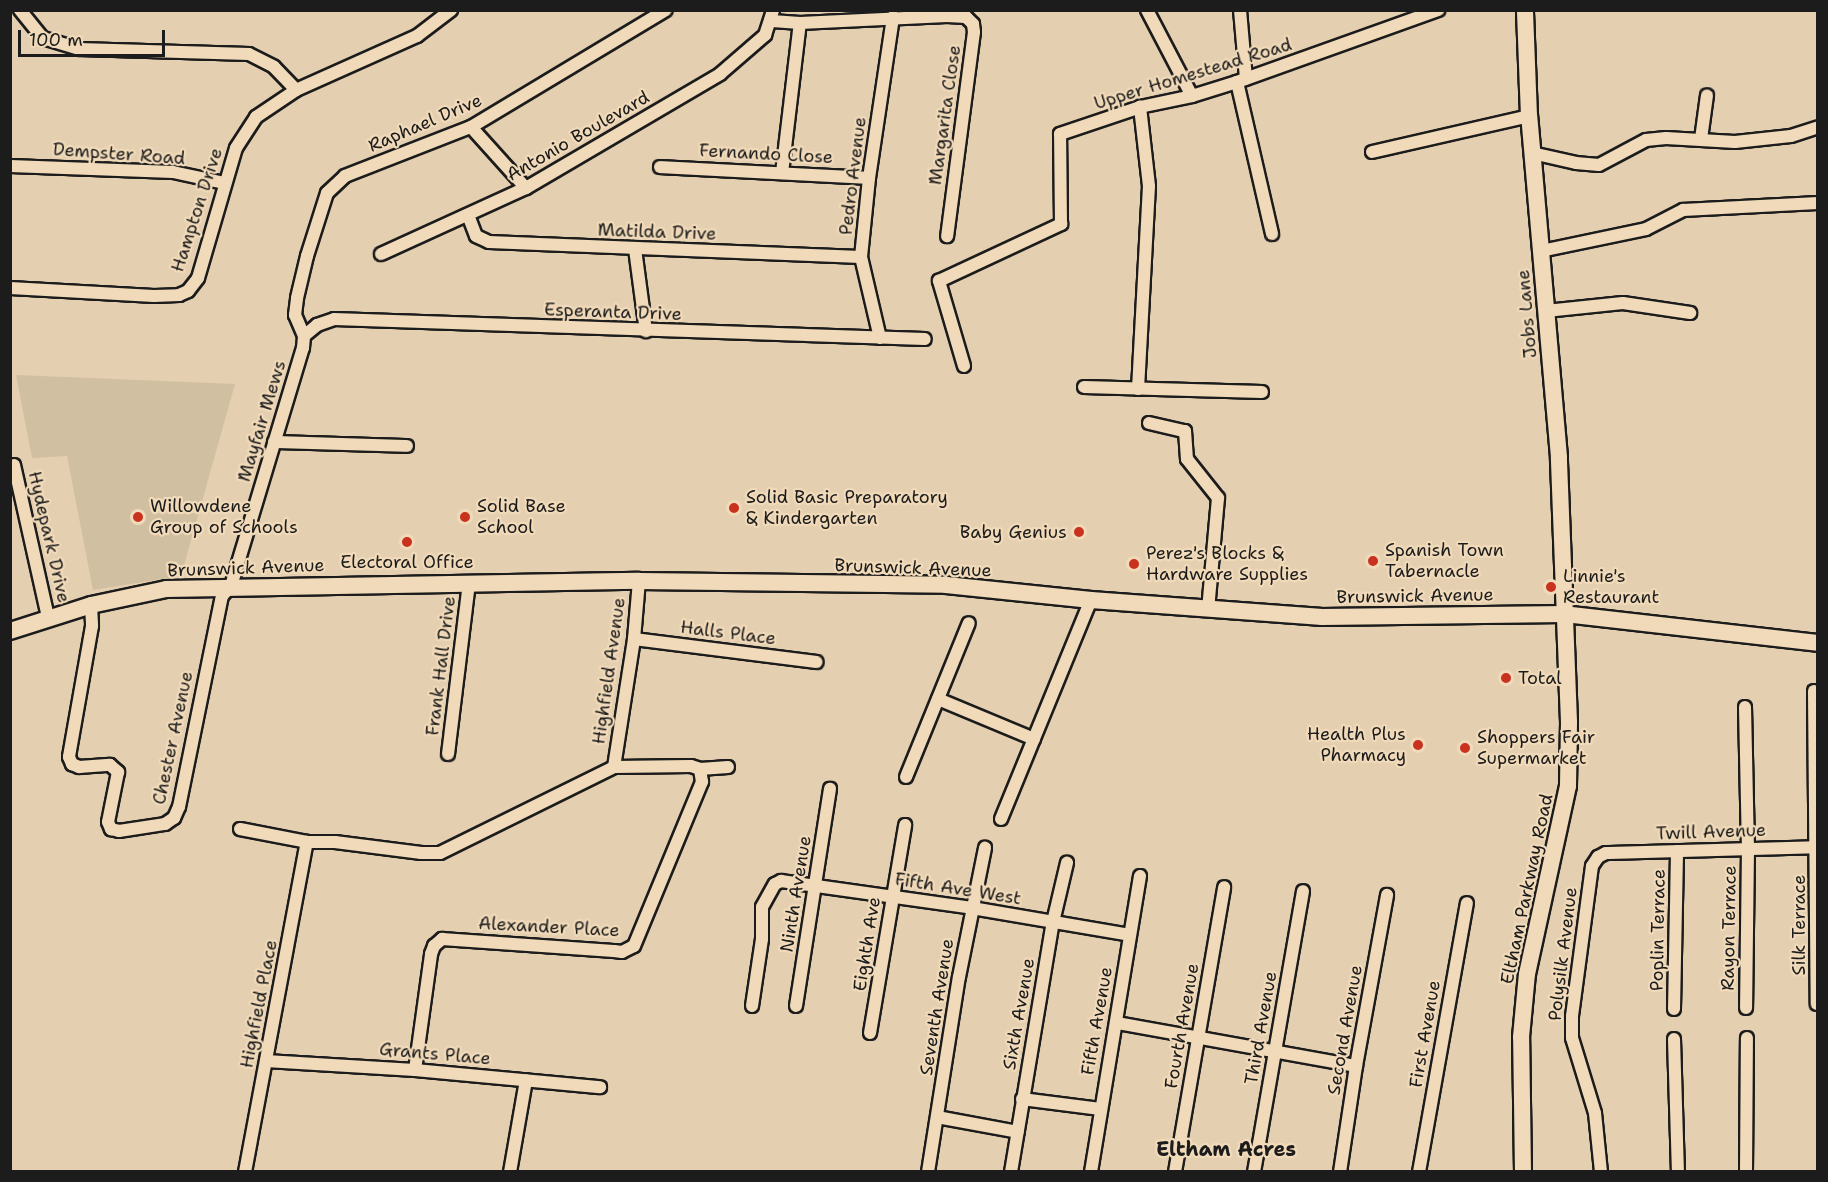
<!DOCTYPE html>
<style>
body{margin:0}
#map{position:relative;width:1828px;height:1182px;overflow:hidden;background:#e4cfb0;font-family:"Shantell Sans",sans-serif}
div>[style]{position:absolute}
.built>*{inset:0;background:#d1bfa2}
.roads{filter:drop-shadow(2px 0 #1c1c1c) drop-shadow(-2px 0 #1c1c1c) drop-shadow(0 2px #1c1c1c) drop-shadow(0 -2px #1c1c1c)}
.street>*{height:12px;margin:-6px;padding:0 6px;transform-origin:6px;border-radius:6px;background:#f1dab9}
.secondary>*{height:16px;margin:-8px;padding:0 8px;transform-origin:8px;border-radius:8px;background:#f1dab9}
.dots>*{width:16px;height:16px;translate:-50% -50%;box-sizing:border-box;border:3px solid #f1dab9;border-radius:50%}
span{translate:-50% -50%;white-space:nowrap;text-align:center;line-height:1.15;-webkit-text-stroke:4.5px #f1dab9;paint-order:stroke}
.street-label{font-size:18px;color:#1c1c1c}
.poi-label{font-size:18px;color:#1c1c1c}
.left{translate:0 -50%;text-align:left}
.right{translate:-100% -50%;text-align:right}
.neighbourhood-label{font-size:20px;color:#1c1c1c;font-weight:700}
.frame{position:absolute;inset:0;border:12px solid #1c1c1c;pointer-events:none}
.scale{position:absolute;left:18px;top:30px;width:147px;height:27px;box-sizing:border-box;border:3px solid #1c1c1c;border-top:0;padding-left:8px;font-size:18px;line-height:21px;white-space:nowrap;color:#1c1c1c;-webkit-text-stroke:4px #f1dab9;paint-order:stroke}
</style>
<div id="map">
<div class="built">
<i style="clip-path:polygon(16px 375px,235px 384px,181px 576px,93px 590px,67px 456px,32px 458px)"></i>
</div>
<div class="roads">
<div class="street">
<i style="left:20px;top:10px;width:36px;rotate:51deg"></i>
<i style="left:43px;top:38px;width:38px;rotate:17deg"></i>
<i style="left:79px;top:49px;width:170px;rotate:1.7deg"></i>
<i style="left:249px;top:54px;width:28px;rotate:27deg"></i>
<i style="left:274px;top:67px;width:32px;rotate:46deg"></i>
<i style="left:1147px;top:10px;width:97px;rotate:62.4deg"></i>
<i style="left:1240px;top:10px;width:69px;rotate:85deg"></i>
<i style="left:772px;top:21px;width:28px;rotate:4deg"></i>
<i style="left:800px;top:23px;width:147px;rotate:-2.7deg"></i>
<i style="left:947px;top:16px;width:19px;rotate:3deg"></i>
<i style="left:966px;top:17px;width:10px;rotate:45deg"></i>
<i style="left:973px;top:24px;width:8px;rotate:83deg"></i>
<i style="left:974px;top:32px;width:206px;rotate:97.5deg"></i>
<i style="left:1237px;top:82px;width:156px;rotate:77deg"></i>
<i style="left:471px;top:127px;width:82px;rotate:48deg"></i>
<i style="left:1701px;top:139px;width:44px;rotate:-82.2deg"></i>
<i style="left:1372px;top:152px;width:161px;rotate:-12.9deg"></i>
<i style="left:1532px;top:153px;width:45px;rotate:12.8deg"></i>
<i style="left:1576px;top:163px;width:23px;rotate:5deg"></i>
<i style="left:1599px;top:165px;width:53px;rotate:-28deg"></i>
<i style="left:1646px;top:140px;width:20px;rotate:-6deg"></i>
<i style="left:1666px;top:138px;width:69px;rotate:3.3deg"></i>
<i style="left:1735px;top:142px;width:56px;rotate:-6.1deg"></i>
<i style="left:1791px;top:136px;width:28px;rotate:-18deg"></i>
<i style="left:10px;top:166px;width:163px;rotate:2.1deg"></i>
<i style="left:173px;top:172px;width:52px;rotate:12.2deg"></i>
<i style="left:660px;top:167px;width:209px;rotate:3deg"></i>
<i style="left:782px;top:173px;width:151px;rotate:-83.2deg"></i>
<i style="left:468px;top:215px;width:22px;rotate:69deg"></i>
<i style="left:476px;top:236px;width:14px;rotate:25deg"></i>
<i style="left:489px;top:242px;width:372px;rotate:2.3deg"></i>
<i style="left:635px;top:249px;width:83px;rotate:82.4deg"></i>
<i style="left:1541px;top:251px;width:107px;rotate:-11.8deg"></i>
<i style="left:1646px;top:229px;width:42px;rotate:-27.2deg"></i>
<i style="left:1683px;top:210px;width:135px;rotate:-3deg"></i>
<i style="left:381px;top:254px;width:159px;rotate:-24.5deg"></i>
<i style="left:526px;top:188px;width:225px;rotate:-30.4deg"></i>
<i style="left:720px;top:74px;width:60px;rotate:-40.9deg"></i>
<i style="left:765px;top:35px;width:26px;rotate:-72deg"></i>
<i style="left:10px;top:288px;width:144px;rotate:3.2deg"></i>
<i style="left:154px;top:296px;width:25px;rotate:-2deg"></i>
<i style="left:179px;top:295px;width:10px;rotate:-24deg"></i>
<i style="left:188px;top:291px;width:16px;rotate:-52deg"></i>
<i style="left:198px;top:278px;width:135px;rotate:-73.7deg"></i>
<i style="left:236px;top:148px;width:37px;rotate:-57deg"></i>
<i style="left:256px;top:117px;width:48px;rotate:-34deg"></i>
<i style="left:296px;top:90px;width:133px;rotate:-24.1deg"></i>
<i style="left:417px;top:36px;width:43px;rotate:-37.4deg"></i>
<i style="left:1546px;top:311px;width:77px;rotate:-5.9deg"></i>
<i style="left:1623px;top:303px;width:68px;rotate:8.5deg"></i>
<i style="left:304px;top:336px;width:17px;rotate:-40deg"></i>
<i style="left:317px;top:325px;width:18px;rotate:-19deg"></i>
<i style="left:334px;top:319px;width:591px;rotate:1.94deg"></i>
<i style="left:880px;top:338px;width:83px;rotate:-103.2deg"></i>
<i style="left:861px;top:257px;width:79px;rotate:-84.2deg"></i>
<i style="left:869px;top:178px;width:163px;rotate:-81.5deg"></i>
<i style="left:964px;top:366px;width:89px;rotate:-106.4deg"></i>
<i style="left:939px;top:281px;width:135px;rotate:-25deg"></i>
<i style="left:1061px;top:224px;width:90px;rotate:-90.6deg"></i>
<i style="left:1060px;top:134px;width:84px;rotate:-18.6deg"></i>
<i style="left:1140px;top:107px;width:53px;rotate:-11.9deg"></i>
<i style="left:1192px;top:96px;width:47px;rotate:-17.3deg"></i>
<i style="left:1237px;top:82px;width:214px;rotate:-19.7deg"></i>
<i style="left:1084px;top:387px;width:178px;rotate:1.6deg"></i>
<i style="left:1138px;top:389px;width:203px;rotate:-86.9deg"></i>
<i style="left:1149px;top:186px;width:80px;rotate:-96.5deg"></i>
<i style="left:1149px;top:423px;width:37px;rotate:13deg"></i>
<i style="left:1185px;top:431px;width:28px;rotate:86deg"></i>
<i style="left:1187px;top:459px;width:50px;rotate:51.5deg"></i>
<i style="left:1218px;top:498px;width:111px;rotate:95.1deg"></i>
<i style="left:274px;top:442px;width:133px;rotate:1.7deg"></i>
<i style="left:14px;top:465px;width:156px;rotate:77.4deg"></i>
<i style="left:91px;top:605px;width:21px;rotate:87deg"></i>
<i style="left:92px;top:626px;width:133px;rotate:100deg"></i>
<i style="left:69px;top:757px;width:8px;rotate:67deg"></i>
<i style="left:72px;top:764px;width:8px;rotate:23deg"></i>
<i style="left:79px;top:767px;width:31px;rotate:-4deg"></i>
<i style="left:110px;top:765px;width:11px;rotate:41deg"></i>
<i style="left:118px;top:772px;width:51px;rotate:101.3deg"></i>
<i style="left:108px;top:822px;width:8px;rotate:67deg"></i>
<i style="left:111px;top:829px;width:8px;rotate:14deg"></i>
<i style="left:119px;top:831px;width:47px;rotate:-8.7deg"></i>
<i style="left:165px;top:824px;width:11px;rotate:-34deg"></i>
<i style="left:174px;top:818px;width:12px;rotate:-66deg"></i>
<i style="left:179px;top:807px;width:215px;rotate:-78.5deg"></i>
<i style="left:222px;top:596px;width:13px;rotate:-48deg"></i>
<i style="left:231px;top:586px;width:249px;rotate:-73.2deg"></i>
<i style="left:303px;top:348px;width:12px;rotate:-85deg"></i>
<i style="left:304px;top:336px;width:23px;rotate:-113deg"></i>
<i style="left:295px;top:315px;width:17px;rotate:-83deg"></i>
<i style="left:297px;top:298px;width:43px;rotate:-76.6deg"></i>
<i style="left:307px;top:256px;width:66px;rotate:-72.4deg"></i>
<i style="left:327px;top:193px;width:25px;rotate:-43deg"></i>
<i style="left:345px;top:176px;width:135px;rotate:-21.3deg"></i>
<i style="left:471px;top:127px;width:227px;rotate:-31deg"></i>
<i style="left:634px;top:639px;width:184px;rotate:7.2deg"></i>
<i style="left:1814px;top:691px;width:313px;rotate:89.5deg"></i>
<i style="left:938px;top:699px;width:104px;rotate:22.6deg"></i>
<i style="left:1745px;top:707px;width:142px;rotate:88.8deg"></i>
<i style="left:1748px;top:849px;width:159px;rotate:90.7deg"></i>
<i style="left:448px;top:754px;width:173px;rotate:-83deg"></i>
<i style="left:614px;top:767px;width:130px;rotate:-81.1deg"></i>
<i style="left:634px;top:639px;width:58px;rotate:-85.1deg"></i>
<i style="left:906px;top:777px;width:166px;rotate:-67.8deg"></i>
<i style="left:1001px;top:819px;width:237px;rotate:-67.7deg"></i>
<i style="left:240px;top:829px;width:68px;rotate:11deg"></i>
<i style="left:307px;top:842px;width:28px"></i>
<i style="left:335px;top:842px;width:87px;rotate:7.3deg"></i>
<i style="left:421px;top:853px;width:19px"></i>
<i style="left:440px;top:853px;width:194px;rotate:-26.3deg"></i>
<i style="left:614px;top:767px;width:77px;rotate:-0.7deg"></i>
<i style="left:691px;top:766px;width:9px;rotate:18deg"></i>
<i style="left:700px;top:769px;width:28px;rotate:-4deg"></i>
<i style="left:752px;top:1006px;width:68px;rotate:-81.5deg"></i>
<i style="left:762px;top:939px;width:32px;rotate:-90deg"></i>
<i style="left:762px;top:907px;width:26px;rotate:-61deg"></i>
<i style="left:775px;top:884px;width:7px;rotate:-27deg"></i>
<i style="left:781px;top:881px;width:193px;rotate:8deg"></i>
<i style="left:972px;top:908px;width:160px;rotate:9.7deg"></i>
<i style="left:796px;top:1006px;width:220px;rotate:-81.1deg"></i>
<i style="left:1674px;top:1009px;width:158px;rotate:-88.9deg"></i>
<i style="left:1117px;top:1023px;width:243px;rotate:10.2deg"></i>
<i style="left:870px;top:1033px;width:211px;rotate:-80.4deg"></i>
<i style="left:1674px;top:1039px;width:133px;rotate:88.3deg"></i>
<i style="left:266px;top:1061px;width:149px;rotate:3.5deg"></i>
<i style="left:415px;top:1070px;width:186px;rotate:5.3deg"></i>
<i style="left:415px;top:1070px;width:117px;rotate:-82.1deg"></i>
<i style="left:431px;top:954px;width:9px;rotate:-69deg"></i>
<i style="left:434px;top:946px;width:11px;rotate:-41deg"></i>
<i style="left:442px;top:939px;width:172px;rotate:4deg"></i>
<i style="left:614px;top:951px;width:8px;rotate:7deg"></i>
<i style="left:622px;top:952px;width:13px;rotate:-27deg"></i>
<i style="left:634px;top:946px;width:178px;rotate:-67.5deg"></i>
<i style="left:702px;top:782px;width:13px;rotate:-99deg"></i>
<i style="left:1022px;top:1099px;width:79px;rotate:7.3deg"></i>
<i style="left:937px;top:1117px;width:82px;rotate:10.5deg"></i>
<i style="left:245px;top:1172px;width:336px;rotate:-79.4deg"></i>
<i style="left:510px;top:1172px;width:93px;rotate:-80.1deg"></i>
<i style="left:928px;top:1172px;width:197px;rotate:-81deg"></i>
<i style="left:959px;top:977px;width:132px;rotate:-78.6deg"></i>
<i style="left:1011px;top:1172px;width:254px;rotate:-80.5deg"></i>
<i style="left:1053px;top:922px;width:61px;rotate:-76.7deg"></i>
<i style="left:1091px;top:1172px;width:300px;rotate:-80.6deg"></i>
<i style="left:1175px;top:1172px;width:289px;rotate:-80.2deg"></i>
<i style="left:1254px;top:1172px;width:285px;rotate:-80.1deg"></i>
<i style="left:1340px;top:1172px;width:107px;rotate:-81.4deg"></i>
<i style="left:1356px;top:1066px;width:174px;rotate:-79.7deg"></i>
<i style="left:1419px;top:1172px;width:273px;rotate:-79.9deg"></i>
<i style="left:1601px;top:1172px;width:59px;rotate:-95.8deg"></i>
<i style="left:1595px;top:1113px;width:78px;rotate:-107deg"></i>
<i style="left:1572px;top:1038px;width:22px;rotate:-90deg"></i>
<i style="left:1572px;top:1016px;width:151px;rotate:-82.4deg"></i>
<i style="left:1592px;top:866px;width:11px;rotate:-56deg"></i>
<i style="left:1598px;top:857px;width:9px;rotate:-27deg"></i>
<i style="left:1606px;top:853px;width:212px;rotate:-1.6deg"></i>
<i style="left:1746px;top:1172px;width:134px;rotate:-89.6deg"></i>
</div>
<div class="secondary">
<i style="left:10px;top:631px;width:85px;rotate:-17.8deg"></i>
<i style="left:91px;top:605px;width:77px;rotate:-12deg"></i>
<i style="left:166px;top:589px;width:473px;rotate:-1deg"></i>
<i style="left:639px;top:581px;width:307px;rotate:0.7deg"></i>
<i style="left:946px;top:585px;width:146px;rotate:5.9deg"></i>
<i style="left:1091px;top:600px;width:232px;rotate:4.2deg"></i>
<i style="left:1322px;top:617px;width:242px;rotate:-0.7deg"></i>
<i style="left:1564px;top:614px;width:256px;rotate:6.5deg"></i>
<i style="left:1523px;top:1172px;width:135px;rotate:-90.8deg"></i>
<i style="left:1521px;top:1037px;width:63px;rotate:-84.6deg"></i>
<i style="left:1527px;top:974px;width:192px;rotate:-77.7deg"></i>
<i style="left:1568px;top:786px;width:64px;rotate:-89.1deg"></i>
<i style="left:1569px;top:722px;width:265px;rotate:-92.2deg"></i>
<i style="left:1559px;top:457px;width:342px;rotate:-95deg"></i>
<i style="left:1529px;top:116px;width:106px;rotate:-92.2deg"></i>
</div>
</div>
<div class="dots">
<i style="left:734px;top:508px;background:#c8321e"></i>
<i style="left:138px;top:517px;background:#c8321e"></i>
<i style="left:465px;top:517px;background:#c8321e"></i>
<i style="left:1079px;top:532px;background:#c8321e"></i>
<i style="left:407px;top:542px;background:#c8321e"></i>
<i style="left:1373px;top:561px;background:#c8321e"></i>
<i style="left:1134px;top:564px;background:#c8321e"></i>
<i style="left:1551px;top:587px;background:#c8321e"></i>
<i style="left:1506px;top:678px;background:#c8321e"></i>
<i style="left:1418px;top:745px;background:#c8321e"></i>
<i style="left:1465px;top:748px;background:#c8321e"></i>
</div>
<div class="street-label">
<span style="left:1193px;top:74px;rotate:-17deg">Upper Homestead Road</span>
<span style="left:945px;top:115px;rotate:-82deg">Margarita Close</span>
<span style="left:425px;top:123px;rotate:-23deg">Raphael Drive</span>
<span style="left:578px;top:136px;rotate:-30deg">Antonio Boulevard</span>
<span style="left:119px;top:154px;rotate:4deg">Dempster Road</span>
<span style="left:766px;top:154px;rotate:3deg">Fernando Close</span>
<span style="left:853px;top:176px;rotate:-83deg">Pedro Avenue</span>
<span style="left:197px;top:210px;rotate:-72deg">Hampton Drive</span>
<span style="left:657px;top:232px;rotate:2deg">Matilda Drive</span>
<span style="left:613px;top:312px;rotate:2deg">Esperanta Drive</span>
<span style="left:1527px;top:314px;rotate:-95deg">Jobs Lane</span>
<span style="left:262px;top:421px;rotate:-73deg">Mayfair Mews</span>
<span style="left:49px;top:537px;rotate:77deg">Hydepark Drive</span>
<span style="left:246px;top:568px;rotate:-2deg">Brunswick Avenue</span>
<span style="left:913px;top:568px;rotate:2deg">Brunswick Avenue</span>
<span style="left:1415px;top:596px;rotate:-1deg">Brunswick Avenue</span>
<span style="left:728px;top:633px;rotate:7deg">Halls Place</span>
<span style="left:441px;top:666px;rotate:-83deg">Frank Hall Drive</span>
<span style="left:609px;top:671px;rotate:-82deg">Highfield Avenue</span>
<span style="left:173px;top:738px;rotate:-78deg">Chester Avenue</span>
<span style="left:1711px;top:832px;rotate:-2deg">Twill Avenue</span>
<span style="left:958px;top:889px;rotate:9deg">Fifth Ave West</span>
<span style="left:1527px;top:889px;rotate:-78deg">Eltham Parkway Road</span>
<span style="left:796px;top:894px;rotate:-81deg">Ninth Avenue</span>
<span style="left:1799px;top:925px;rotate:-90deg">Silk Terrace</span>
<span style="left:549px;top:927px;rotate:3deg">Alexander Place</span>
<span style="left:1729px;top:928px;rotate:-89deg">Rayon Terrace</span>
<span style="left:1658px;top:930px;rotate:-89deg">Poplin Terrace</span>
<span style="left:867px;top:944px;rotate:-81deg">Eighth Ave</span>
<span style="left:1563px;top:954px;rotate:-83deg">Polysilk Avenue</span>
<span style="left:259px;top:1004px;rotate:-79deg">Highfield Place</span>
<span style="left:937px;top:1007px;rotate:-81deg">Seventh Avenue</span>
<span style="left:1019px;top:1014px;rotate:-80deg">Sixth Avenue</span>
<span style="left:1097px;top:1021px;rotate:-80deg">Fifth Avenue</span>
<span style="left:1182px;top:1026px;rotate:-80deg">Fourth Avenue</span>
<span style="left:1261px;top:1028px;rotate:-80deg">Third Avenue</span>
<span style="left:1345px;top:1030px;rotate:-80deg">Second Avenue</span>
<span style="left:1425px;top:1034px;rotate:-80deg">First Avenue</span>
<span style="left:435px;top:1054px;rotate:5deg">Grants Place</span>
</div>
<div class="poi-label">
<span class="left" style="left:746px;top:508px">Solid Basic Preparatory<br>&amp; Kindergarten</span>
<span class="left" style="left:150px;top:517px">Willowdene<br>Group of Schools</span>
<span class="left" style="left:477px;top:517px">Solid Base<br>School</span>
<span class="right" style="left:1067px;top:532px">Baby Genius</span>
<span class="left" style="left:1385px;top:561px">Spanish Town<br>Tabernacle</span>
<span class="left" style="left:1146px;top:564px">Perez's Blocks &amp;<br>Hardware Supplies</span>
<span style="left:407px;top:562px">Electoral Office</span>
<span class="left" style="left:1563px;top:587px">Linnie's<br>Restaurant</span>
<span class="left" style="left:1518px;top:678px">Total</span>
<span class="right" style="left:1406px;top:745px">Health Plus<br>Pharmacy</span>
<span class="left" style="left:1477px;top:748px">Shoppers Fair<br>Supermarket</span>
</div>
<div class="neighbourhood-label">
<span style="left:1226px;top:1149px">Eltham Acres</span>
</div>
<div class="frame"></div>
<div class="scale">100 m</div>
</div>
